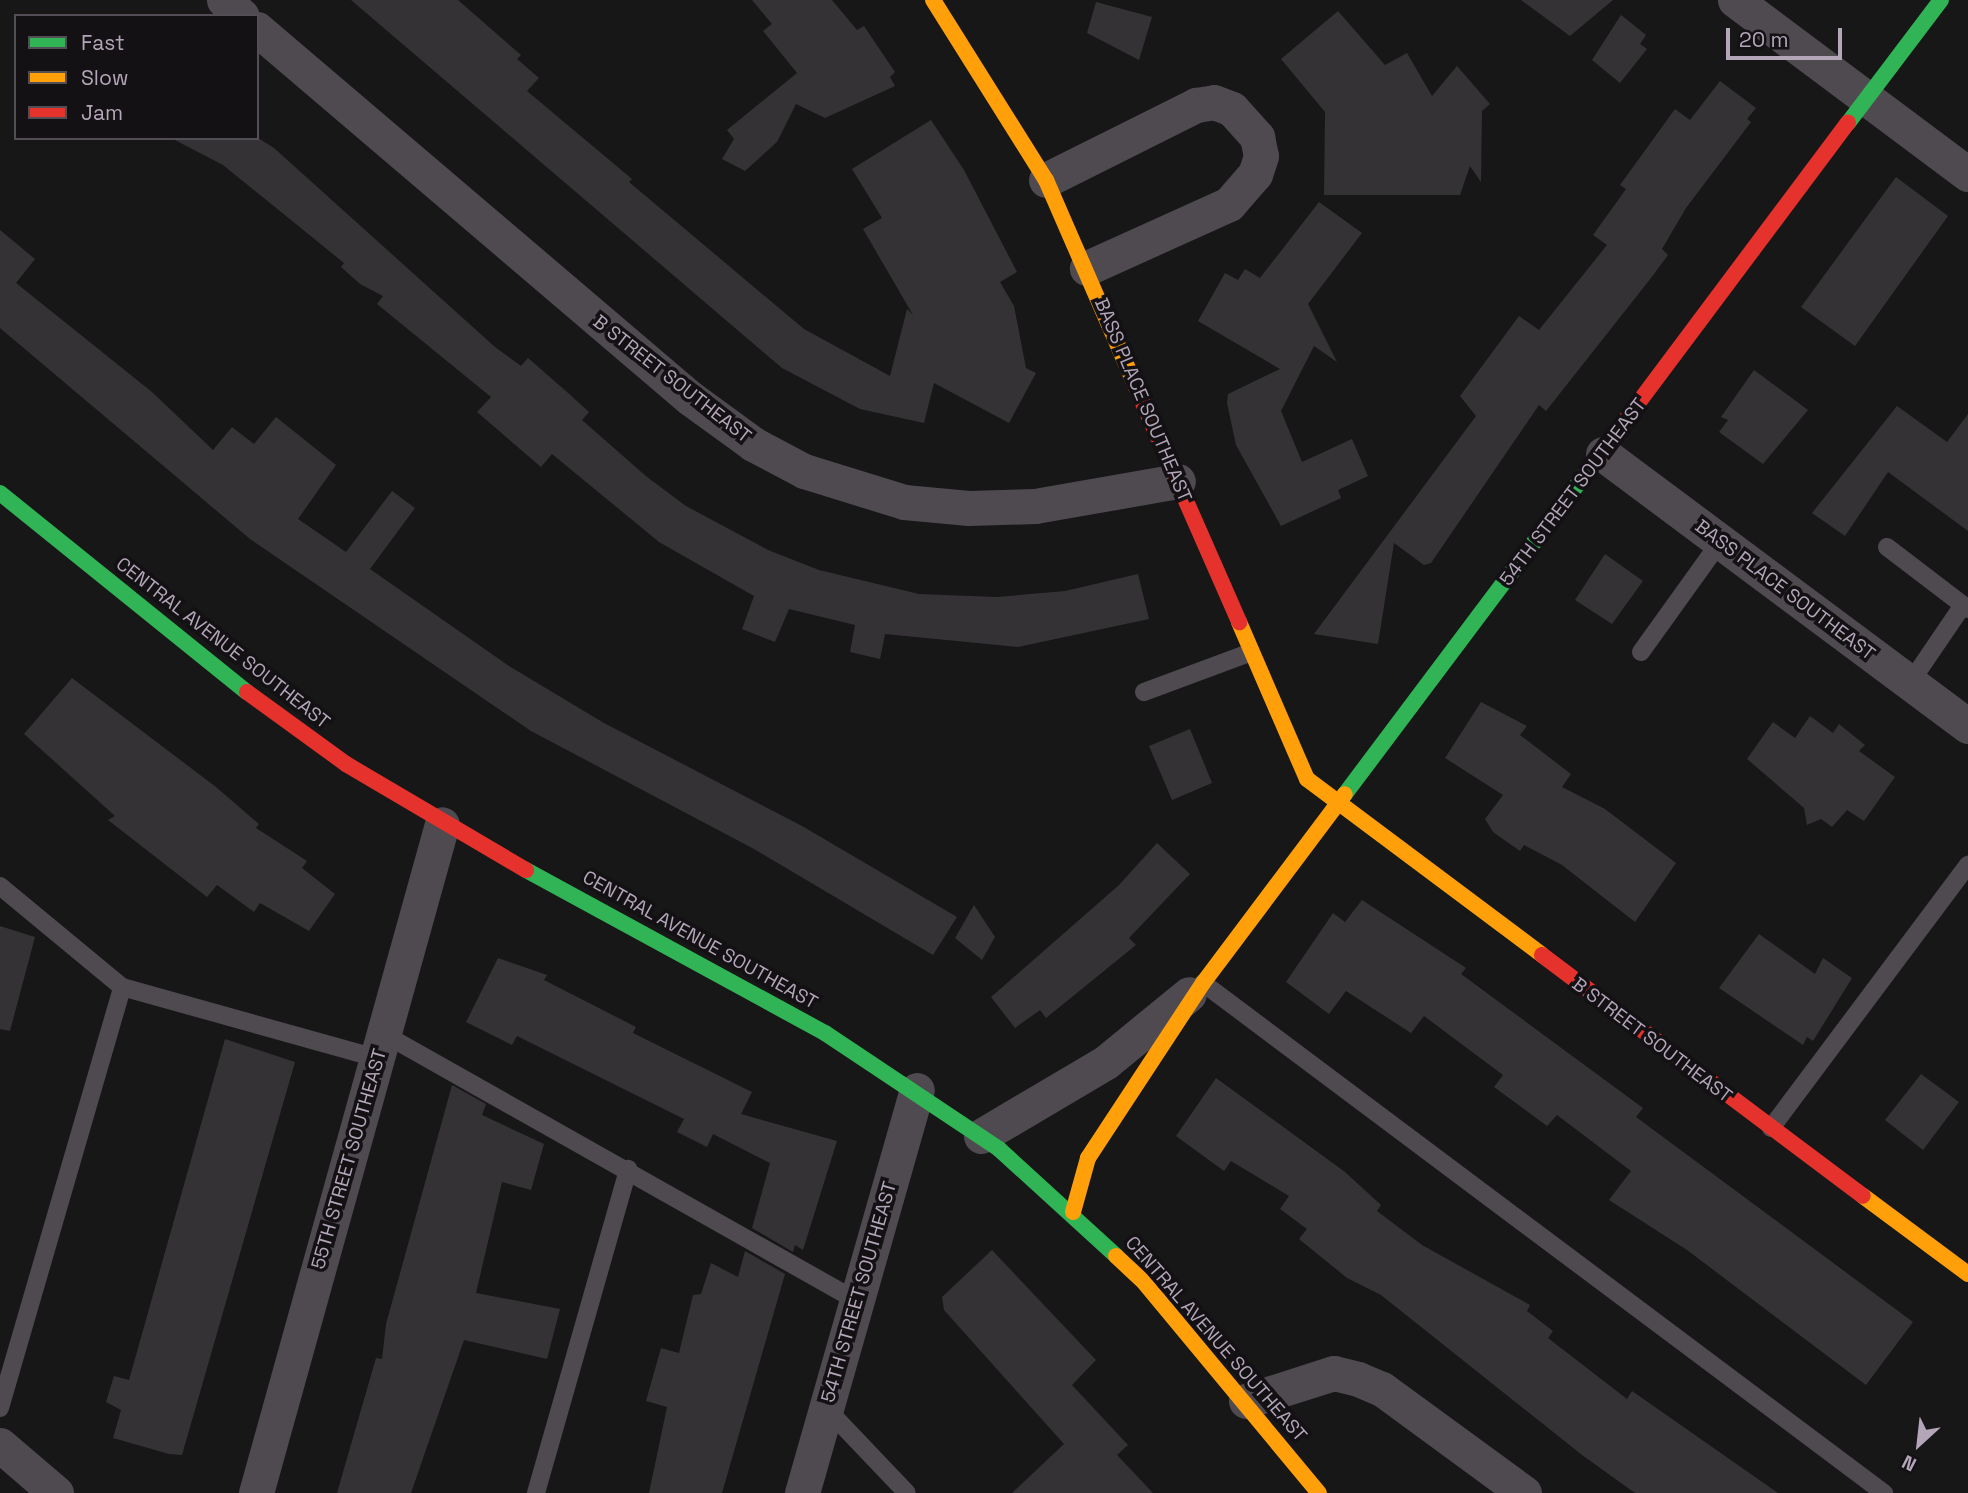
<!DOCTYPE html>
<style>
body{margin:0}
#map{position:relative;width:1968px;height:1493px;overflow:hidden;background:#171717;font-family:"Space Grotesk",sans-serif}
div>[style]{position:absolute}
.building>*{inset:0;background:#343235}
.lane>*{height:18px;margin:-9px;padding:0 9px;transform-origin:9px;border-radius:9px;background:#4e4a50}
.street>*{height:35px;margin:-17.5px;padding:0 17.5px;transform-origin:17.5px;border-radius:17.5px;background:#4e4a50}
.fast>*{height:16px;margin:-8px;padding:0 8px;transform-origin:8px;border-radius:8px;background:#30b455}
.slow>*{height:16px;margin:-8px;padding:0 8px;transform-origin:8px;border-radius:8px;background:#ff9f0a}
.jam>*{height:16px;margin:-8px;padding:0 8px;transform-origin:8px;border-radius:8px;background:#e5322d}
span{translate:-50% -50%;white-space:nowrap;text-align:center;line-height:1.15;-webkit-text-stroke:7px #131113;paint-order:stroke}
.street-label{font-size:19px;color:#b3a6b9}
.legend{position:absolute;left:14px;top:14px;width:245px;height:126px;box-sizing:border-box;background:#131113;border:2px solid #534d55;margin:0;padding:9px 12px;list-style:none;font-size:21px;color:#b3a6b9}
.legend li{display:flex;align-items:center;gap:14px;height:35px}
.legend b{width:35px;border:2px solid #534d55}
.north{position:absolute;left:1884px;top:1409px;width:70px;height:70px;-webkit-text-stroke:5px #131113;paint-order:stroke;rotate:207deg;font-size:19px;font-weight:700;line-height:28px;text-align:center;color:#b3a6b9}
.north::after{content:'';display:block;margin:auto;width:24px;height:32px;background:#b3a6b9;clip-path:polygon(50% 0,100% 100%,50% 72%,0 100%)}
.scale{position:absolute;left:1726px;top:28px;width:116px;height:32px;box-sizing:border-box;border:4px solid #b3a6b9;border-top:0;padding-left:9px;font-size:21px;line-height:24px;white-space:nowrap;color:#b3a6b9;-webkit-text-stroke:5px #131113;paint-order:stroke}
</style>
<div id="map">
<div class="building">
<i style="clip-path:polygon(351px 0,458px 0,521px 55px,517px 59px,539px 78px,527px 91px,632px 179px,629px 182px,804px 329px,890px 376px,907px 309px,913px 315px,863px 229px,882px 218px,852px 169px,931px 120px,964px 170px,1017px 272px,1000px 282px,1014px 306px,1026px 368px,1036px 373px,1009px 423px,934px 383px,924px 423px,860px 409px,782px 368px)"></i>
<i style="clip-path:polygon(752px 0,832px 0,857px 30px,864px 26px,895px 72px,890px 77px,895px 86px,825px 118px,796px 104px,777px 142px,745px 171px,722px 159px,734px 139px,727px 130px,797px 73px,763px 31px,772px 24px)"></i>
<i style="clip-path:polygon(1521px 0,1613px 0,1570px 36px)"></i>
<i style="clip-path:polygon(1096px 2px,1152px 17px,1139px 60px,1087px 33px)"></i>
<i style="clip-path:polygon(1338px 11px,1385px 65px,1407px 53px,1432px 96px,1457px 66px,1490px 104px,1482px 111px,1481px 182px,1470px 166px,1460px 195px,1324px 195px,1325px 112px,1281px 59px)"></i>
<i style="clip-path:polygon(1621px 15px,1646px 35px,1640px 44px,1647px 49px,1620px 83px,1592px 60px)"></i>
<i style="clip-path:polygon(1720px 81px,1756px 108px,1747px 119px,1751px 122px,1686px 208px,1662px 249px,1668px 255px,1651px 278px,1546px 411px,1539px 405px,1431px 563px,1424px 565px,1394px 543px,1378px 644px,1314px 634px,1476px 416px,1460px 396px,1519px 316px,1539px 330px,1607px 245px,1593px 235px,1626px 189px,1620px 185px,1675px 109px,1690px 120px)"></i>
<i style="clip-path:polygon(171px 138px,258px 138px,274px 148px,495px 347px,521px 366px,528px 358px,567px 392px,589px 412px,582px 420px,647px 477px,686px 506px,768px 550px,819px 570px,919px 594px,997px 597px,1065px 591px,1138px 574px,1149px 619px,1018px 647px,885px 634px,880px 659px,850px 652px,855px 625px,789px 609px,775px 642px,742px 629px,754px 596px,659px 542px,552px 454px,541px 467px,477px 412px,491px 397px,377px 304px,383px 296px,360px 284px,341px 267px,344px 263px,223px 165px)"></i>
<i style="clip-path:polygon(1896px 177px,1948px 216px,1855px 346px,1801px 307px)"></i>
<i style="clip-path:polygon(1319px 202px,1362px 233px,1308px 304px,1337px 362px,1314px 346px,1281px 411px,1302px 462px,1352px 439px,1368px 476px,1338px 490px,1341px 498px,1281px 526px,1236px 445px,1227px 403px,1228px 394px,1280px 369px,1198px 321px,1225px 273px,1238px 280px,1245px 269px,1260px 278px)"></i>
<i style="clip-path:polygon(0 230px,35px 259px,16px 283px,152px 392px,213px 450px,232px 427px,254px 444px,276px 417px,336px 465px,298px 519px,346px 552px,392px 491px,415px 508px,370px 569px,509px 666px,604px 723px,802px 826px,957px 917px,933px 955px,754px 849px,531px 731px,250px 539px,0 328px)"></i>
<i style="clip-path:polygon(1754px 370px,1808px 410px,1763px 464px,1719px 432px,1728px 420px,1721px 417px)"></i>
<i style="clip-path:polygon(1897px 406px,1947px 442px,1968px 414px,1968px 531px,1888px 472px,1845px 536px,1812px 513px)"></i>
<i style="clip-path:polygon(1605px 554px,1643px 581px,1612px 624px,1575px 600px)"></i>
<i style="clip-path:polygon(72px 678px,216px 787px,259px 824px,256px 828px,307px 861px,302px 868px,335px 894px,309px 931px,260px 903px,254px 912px,217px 885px,207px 897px,108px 820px,115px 816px,24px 734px)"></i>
<i style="clip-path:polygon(1481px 702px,1527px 726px,1520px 735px,1571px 774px,1562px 787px,1605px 809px,1676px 863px,1635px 922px,1562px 865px,1524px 845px,1520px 851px,1493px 832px,1485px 819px,1503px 795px,1445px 758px)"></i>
<i style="clip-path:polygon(1810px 716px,1833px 733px,1839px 724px,1865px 745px,1859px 751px,1895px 777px,1864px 821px,1847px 810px,1832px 827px,1821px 819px,1807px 825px,1804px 808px,1747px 759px,1773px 722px,1795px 738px)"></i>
<i style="clip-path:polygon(1190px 729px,1212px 783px,1172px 800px,1149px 746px)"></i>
<i style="clip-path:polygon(1157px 843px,1190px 874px,1129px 938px,1136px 945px,1046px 1018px,1040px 1010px,1015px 1028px,991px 997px,1119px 885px)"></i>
<i style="clip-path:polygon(1362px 900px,1466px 968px,1461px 974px,1643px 1108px,1636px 1117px,1913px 1322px,1866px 1385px,1687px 1250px,1609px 1200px,1631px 1171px,1557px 1115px,1547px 1126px,1494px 1087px,1503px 1075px,1424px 1016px,1411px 1033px,1346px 991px,1329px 1014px,1286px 982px,1333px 913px,1345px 922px)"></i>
<i style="clip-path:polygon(974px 905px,995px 937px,982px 960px,955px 938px)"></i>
<i style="clip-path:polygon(0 926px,35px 937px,10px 1031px,0 1029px)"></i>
<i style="clip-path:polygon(1759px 934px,1815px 974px,1823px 958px,1852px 978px,1813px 1041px,1807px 1037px,1803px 1045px,1719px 988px)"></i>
<i style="clip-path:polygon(498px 958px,547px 975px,544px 980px,636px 1027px,633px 1033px,752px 1092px,741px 1114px,837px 1141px,803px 1250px,795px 1245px,793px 1252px,752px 1228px,770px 1163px,713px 1134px,707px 1147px,677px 1132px,684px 1119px,517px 1036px,512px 1045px,466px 1022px)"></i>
<i style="clip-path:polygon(225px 1039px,295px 1062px,182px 1455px,169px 1454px,113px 1438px,121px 1410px,106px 1402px,114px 1376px,129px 1380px)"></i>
<i style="clip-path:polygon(1921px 1074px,1959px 1102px,1923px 1150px,1885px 1120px)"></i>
<i style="clip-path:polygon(1216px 1078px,1345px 1172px,1381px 1205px,1377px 1211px,1422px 1245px,1530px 1305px,1527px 1311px,1553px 1331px,1548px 1338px,1627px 1399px,1632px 1391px,1778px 1493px,1635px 1493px,1582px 1455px,1381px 1295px,1347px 1278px,1299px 1239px,1307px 1229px,1280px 1209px,1289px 1196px,1231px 1161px,1224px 1171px,1176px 1136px)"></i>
<i style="clip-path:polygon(452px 1085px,486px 1104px,482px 1115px,544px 1144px,531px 1190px,502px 1182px,476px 1293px,560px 1309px,547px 1359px,464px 1340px,411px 1493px,337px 1493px,376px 1358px,382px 1359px,386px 1324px)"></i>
<i style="clip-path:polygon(992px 1250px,1096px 1360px,1072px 1385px,1128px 1445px,1117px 1455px,1153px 1493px,1012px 1493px,1064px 1444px,944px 1310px,942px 1297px)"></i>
<i style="clip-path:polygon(745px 1251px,785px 1274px,722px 1493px,649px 1493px,667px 1407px,646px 1401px,661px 1348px,679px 1353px,693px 1295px,701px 1294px,711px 1263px,738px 1277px)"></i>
</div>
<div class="lane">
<i style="left:1887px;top:547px;width:102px;rotate:37.4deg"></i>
<i style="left:1641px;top:652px;width:135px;rotate:-54.3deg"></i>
<i style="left:1910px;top:683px;width:94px;rotate:-55.8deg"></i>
<i style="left:1144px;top:692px;width:112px;rotate:-20.4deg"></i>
<i style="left:0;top:886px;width:158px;rotate:39.6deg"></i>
<i style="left:122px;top:987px;width:265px;rotate:15.6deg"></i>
<i style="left:1203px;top:983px;width:851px;rotate:36.83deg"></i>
<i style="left:384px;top:1034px;width:543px;rotate:29.44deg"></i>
<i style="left:1771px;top:1128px;width:329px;rotate:-53.2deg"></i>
<i style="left:0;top:1408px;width:438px;rotate:-73.8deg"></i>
<i style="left:826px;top:1408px;width:117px;rotate:46.4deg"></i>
<i style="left:536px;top:1493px;width:337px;rotate:-74.1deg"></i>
</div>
<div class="street">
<i style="left:224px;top:0;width:24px;rotate:42deg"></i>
<i style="left:1735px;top:0;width:291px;rotate:36.8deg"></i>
<i style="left:257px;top:29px;width:569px;rotate:40.44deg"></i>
<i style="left:690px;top:398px;width:78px;rotate:36.1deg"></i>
<i style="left:753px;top:444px;width:58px;rotate:27.9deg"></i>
<i style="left:804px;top:471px;width:105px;rotate:17.2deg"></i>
<i style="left:904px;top:502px;width:65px;rotate:5.3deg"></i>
<i style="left:969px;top:508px;width:66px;rotate:-1.7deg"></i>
<i style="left:1035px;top:506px;width:145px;rotate:-9.9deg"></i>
<i style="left:1046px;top:180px;width:168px;rotate:-26.6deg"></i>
<i style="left:1196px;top:105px;width:18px;rotate:-9deg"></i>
<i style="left:1214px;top:102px;width:19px;rotate:21deg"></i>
<i style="left:1232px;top:109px;width:38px;rotate:48deg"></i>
<i style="left:1257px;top:137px;width:19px;rotate:78deg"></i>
<i style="left:1261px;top:156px;width:19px;rotate:108deg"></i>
<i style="left:1255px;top:174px;width:40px;rotate:131deg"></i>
<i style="left:1229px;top:204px;width:156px;rotate:155.7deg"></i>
<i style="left:1603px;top:454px;width:455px;rotate:36.7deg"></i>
<i style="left:981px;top:1136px;width:145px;rotate:-30.6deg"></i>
<i style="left:1106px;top:1062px;width:107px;rotate:-39.3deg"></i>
<i style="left:1246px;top:1401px;width:92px;rotate:-17.7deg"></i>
<i style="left:1334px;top:1373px;width:25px;rotate:14deg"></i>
<i style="left:1358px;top:1379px;width:26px;rotate:23deg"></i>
<i style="left:1382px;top:1389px;width:176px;rotate:36.2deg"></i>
<i style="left:0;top:1445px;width:74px;rotate:40.6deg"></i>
<i style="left:256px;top:1493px;width:694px;rotate:-74.46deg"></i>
<i style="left:802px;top:1493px;width:419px;rotate:-74.1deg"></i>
</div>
<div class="fast">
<i style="left:1848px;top:123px;width:154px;rotate:-52.9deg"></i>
<i style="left:0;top:493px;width:317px;rotate:38.9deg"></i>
<i style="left:1345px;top:794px;width:420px;rotate:-53.1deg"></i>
<i style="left:526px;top:870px;width:341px;rotate:28.6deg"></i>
<i style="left:825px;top:1033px;width:209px;rotate:33.7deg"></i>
<i style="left:999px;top:1149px;width:159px;rotate:42.4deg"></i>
</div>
<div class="slow">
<i style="left:933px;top:0;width:213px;rotate:57.9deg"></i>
<i style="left:1046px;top:180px;width:226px;rotate:66.5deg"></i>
<i style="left:1239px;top:622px;width:171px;rotate:66.6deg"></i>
<i style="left:1307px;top:779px;width:294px;rotate:36.8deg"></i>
<i style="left:1863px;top:1196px;width:131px;rotate:36.6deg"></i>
<i style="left:1073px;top:1212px;width:56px;rotate:-74.5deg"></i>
<i style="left:1088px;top:1158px;width:209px;rotate:-56.7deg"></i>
<i style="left:1203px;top:983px;width:236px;rotate:-53.1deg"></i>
<i style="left:1116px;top:1256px;width:35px;rotate:43deg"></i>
<i style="left:1142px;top:1280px;width:277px;rotate:50.3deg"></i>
</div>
<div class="jam">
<i style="left:1136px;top:387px;width:257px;rotate:66.3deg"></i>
<i style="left:1597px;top:458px;width:419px;rotate:-53.2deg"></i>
<i style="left:247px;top:692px;width:122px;rotate:36deg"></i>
<i style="left:346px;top:764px;width:209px;rotate:30.5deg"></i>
<i style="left:1542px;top:955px;width:401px;rotate:36.9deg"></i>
</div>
<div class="street-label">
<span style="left:672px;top:379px;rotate:38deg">B STREET SOUTHEAST</span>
<span style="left:1143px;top:400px;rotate:67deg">BASS PLACE SOUTHEAST</span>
<span style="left:1573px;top:492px;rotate:-53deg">54TH STREET SOUTHEAST</span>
<span style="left:1785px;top:590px;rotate:37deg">BASS PLACE SOUTHEAST</span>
<span style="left:223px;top:643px;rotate:38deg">CENTRAL AVENUE SOUTHEAST</span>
<span style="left:700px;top:940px;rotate:29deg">CENTRAL AVENUE SOUTHEAST</span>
<span style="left:1652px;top:1040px;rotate:37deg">B STREET SOUTHEAST</span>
<span style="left:349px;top:1159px;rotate:-74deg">55TH STREET SOUTHEAST</span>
<span style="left:859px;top:1292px;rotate:-74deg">54TH STREET SOUTHEAST</span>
<span style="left:1216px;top:1339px;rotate:49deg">CENTRAL AVENUE SOUTHEAST</span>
</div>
<ul class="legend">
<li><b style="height:9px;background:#30b455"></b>Fast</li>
<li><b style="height:9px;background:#ff9f0a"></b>Slow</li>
<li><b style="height:9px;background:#e5322d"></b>Jam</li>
</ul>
<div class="north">N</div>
<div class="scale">20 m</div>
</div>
